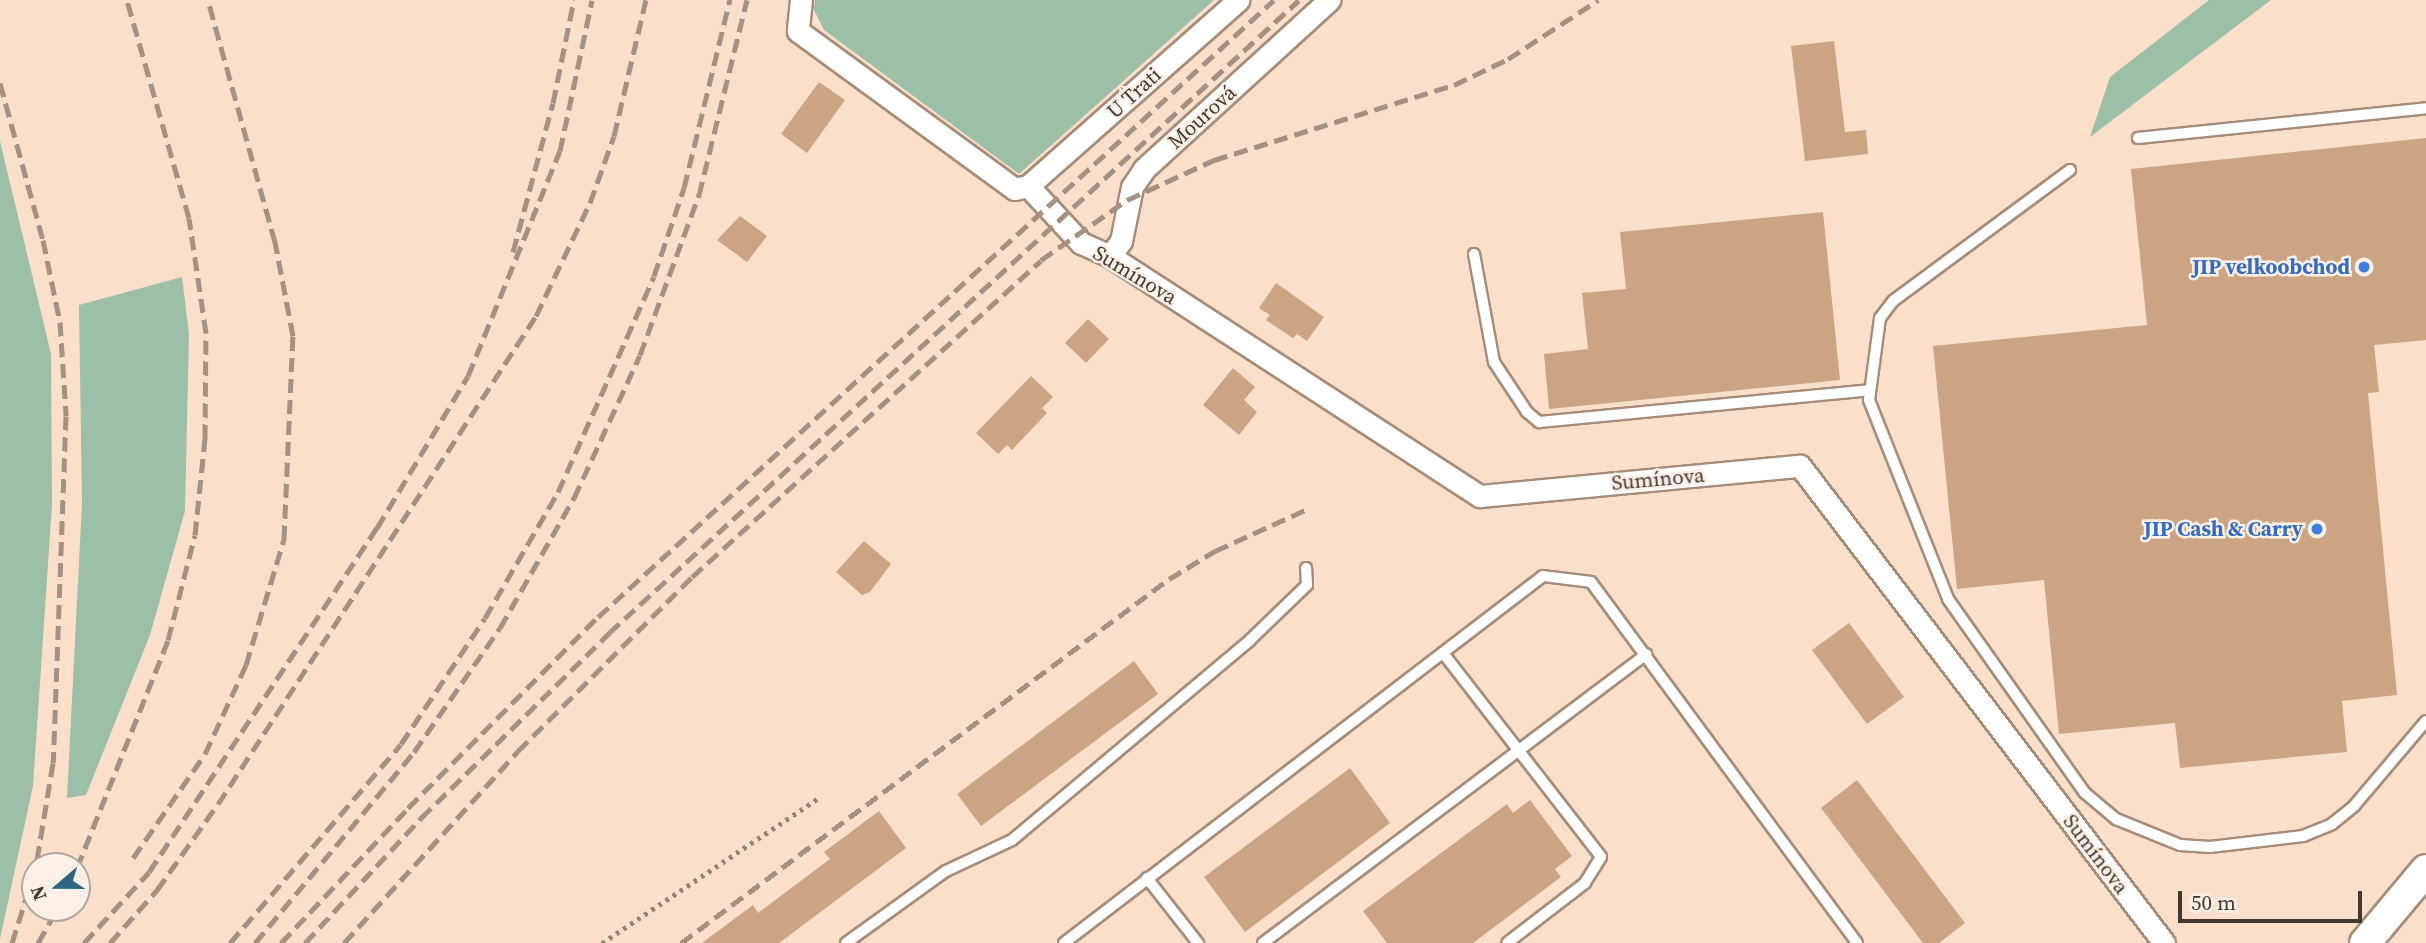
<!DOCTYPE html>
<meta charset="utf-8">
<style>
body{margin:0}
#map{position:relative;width:2426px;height:943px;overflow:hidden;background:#fadfca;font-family:"Source Serif 4",serif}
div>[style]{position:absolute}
.green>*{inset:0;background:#9dbfa8}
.building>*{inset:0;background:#cba484}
.path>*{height:4.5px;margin-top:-2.25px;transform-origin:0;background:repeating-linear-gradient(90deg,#958475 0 3.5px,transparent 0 8.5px)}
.roads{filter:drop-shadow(2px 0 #a68d7a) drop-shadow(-2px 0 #a68d7a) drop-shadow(0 2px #a68d7a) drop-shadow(0 -2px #a68d7a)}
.service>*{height:10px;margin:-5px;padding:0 5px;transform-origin:5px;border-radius:5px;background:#fff}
.minor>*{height:21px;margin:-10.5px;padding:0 10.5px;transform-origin:10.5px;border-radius:10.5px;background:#fff}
.secondary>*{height:30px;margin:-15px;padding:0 15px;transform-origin:15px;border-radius:15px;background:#fff}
.rail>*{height:5px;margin-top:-2.5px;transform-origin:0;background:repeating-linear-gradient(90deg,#a49182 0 14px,transparent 0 21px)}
.dots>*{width:19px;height:19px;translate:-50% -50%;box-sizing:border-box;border:4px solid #fbf0e7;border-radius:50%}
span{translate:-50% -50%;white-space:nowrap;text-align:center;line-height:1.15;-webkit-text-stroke:5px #fbf0e7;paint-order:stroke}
.street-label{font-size:21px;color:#433930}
.shop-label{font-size:21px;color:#366cbe;font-weight:700}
.right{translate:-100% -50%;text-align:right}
.north{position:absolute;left:21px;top:852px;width:70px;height:70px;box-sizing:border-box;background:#fbf0e7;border:2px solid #b1a79e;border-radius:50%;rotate:250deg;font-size:19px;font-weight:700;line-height:28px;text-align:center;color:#433930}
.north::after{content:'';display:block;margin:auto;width:24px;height:32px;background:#2e657f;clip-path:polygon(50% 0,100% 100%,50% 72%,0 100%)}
.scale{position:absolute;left:2178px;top:891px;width:184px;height:32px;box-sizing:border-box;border:4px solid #433930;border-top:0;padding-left:9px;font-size:21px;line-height:24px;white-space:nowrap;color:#433930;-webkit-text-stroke:5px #fbf0e7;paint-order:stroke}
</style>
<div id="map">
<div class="green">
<i style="clip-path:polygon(815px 0,1214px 0,1019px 174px,824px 30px,814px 10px)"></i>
<i style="clip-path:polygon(2209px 0,2271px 0,2090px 137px,2110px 77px)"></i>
<i style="clip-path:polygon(0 141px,51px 354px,52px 505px,33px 786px,0 939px)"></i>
<i style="clip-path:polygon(182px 277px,189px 334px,185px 511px,150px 635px,86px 795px,67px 798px,82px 503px,79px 305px)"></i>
</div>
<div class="building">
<i style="clip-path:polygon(1834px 41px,1845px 132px,1866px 130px,1868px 154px,1805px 161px,1791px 46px)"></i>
<i style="clip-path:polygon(819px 82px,845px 100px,807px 153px,781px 134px)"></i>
<i style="clip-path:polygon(2426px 138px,2426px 340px,2374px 345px,2379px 392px,2368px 393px,2397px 695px,2342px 701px,2347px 752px,2180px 768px,2175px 723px,2059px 734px,2044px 580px,1957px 589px,1933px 346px,2147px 325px,2131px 169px)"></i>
<i style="clip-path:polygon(1823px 212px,1840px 380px,1549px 409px,1544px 354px,1588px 349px,1582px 293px,1626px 289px,1620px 232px)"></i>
<i style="clip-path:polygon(740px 216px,767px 236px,747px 262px,717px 240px)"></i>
<i style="clip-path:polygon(1276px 283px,1324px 317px,1307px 341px,1297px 334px,1293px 338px,1266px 320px,1270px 315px,1259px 308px)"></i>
<i style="clip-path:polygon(1088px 319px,1109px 339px,1086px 363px,1065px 343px)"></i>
<i style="clip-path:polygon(1233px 368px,1255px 387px,1244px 400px,1257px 412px,1239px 435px,1203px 405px)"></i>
<i style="clip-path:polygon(1031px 376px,1053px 397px,1042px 408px,1047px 413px,1012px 450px,1007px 445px,998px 454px,976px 433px)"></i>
<i style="clip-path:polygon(864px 541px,891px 564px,870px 592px,862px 595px,836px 572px)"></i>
<i style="clip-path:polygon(1849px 623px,1904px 697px,1867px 724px,1812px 650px)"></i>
<i style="clip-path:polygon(1134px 661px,1158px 694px,981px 826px,957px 794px)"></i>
<i style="clip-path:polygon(1350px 768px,1390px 823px,1245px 932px,1204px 877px)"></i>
<i style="clip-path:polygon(1857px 780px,1965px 923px,1939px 943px,1923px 943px,1821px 808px)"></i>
<i style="clip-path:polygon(1530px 800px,1572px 856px,1555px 869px,1561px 877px,1473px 943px,1387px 943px,1363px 911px,1507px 804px,1513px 813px)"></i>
<i style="clip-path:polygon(879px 811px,906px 848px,779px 943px,702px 943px,753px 905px,758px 913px,830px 859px,824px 852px)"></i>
</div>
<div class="path">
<i style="left:602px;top:943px;width:261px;rotate:-33.8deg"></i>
</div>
<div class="roads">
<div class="service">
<i style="left:2138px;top:138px;width:290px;rotate:-5.9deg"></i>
<i style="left:2070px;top:170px;width:220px;rotate:143.5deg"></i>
<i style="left:1893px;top:301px;width:21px;rotate:127deg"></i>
<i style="left:1880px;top:318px;width:83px;rotate:97.6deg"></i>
<i style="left:1869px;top:400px;width:214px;rotate:68.3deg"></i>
<i style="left:1948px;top:599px;width:237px;rotate:54.8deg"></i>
<i style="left:2085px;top:793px;width:40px;rotate:40deg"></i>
<i style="left:2116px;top:819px;width:69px;rotate:22.1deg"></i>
<i style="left:2180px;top:845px;width:30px;rotate:4deg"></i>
<i style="left:2210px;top:847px;width:94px;rotate:-6.7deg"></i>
<i style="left:2303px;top:836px;width:31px;rotate:-22deg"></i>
<i style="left:2332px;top:824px;width:28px;rotate:-39deg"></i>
<i style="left:2354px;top:806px;width:111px;rotate:-49.7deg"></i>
<i style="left:1474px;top:254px;width:110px;rotate:79.5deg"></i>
<i style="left:1494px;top:362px;width:60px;rotate:56.6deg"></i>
<i style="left:1527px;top:412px;width:16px;rotate:40deg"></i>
<i style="left:1539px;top:422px;width:332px;rotate:-5.5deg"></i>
<i style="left:1443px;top:653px;width:258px;rotate:52.2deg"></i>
<i style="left:1601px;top:857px;width:31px;rotate:122deg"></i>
<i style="left:1585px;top:883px;width:98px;rotate:142.4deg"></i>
<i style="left:1147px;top:878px;width:83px;rotate:51.9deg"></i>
<i style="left:846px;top:943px;width:123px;rotate:-35.8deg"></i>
<i style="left:946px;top:871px;width:73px;rotate:-25.2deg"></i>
<i style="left:1012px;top:840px;width:311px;rotate:-40deg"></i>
<i style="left:1250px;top:640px;width:79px;rotate:-44deg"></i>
<i style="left:1307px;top:585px;width:17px;rotate:-93deg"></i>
<i style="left:1064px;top:943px;width:603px;rotate:-37.46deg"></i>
<i style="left:1543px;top:576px;width:48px;rotate:7.1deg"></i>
<i style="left:1591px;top:582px;width:448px;rotate:53.6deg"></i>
<i style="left:1263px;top:943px;width:480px;rotate:-37deg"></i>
</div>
<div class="minor">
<i style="left:801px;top:0;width:31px;rotate:96deg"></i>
<i style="left:798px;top:31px;width:268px;rotate:36.1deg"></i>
<i style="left:1015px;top:189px;width:13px;rotate:-13deg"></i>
<i style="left:1028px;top:186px;width:78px;rotate:47.1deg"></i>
<i style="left:1081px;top:243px;width:32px;rotate:24deg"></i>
<i style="left:1110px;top:256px;width:441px;rotate:33deg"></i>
<i style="left:1480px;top:496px;width:321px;rotate:-5.4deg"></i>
<i style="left:1800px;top:466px;width:600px;rotate:52.65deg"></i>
<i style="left:1028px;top:186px;width:281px;rotate:-41.5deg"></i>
<i style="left:1110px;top:256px;width:19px;rotate:-54deg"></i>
<i style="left:1121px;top:241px;width:55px;rotate:-78.5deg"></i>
<i style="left:1132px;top:187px;width:22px;rotate:-56deg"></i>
<i style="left:1144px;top:169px;width:251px;rotate:-42.4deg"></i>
</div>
<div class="secondary">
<i style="left:2365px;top:943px;width:95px;rotate:-50.1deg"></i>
</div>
</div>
<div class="rail">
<i style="left:0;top:83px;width:163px;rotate:74.7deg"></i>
<i style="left:43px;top:240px;width:84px;rotate:78.3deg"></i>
<i style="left:60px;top:322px;width:94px;rotate:86.3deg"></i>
<i style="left:66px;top:416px;width:347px;rotate:92.1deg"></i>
<i style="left:53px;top:763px;width:104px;rotate:99.4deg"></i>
<i style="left:513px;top:252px;width:154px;rotate:-75deg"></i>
<i style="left:553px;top:103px;width:105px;rotate:-78.5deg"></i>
<i style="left:133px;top:858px;width:126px;rotate:-55.3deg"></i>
<i style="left:205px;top:754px;width:98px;rotate:-65.3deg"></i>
<i style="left:246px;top:665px;width:132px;rotate:-73.2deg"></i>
<i style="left:284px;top:539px;width:203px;rotate:-87.5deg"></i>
<i style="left:293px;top:336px;width:96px;rotate:-100.8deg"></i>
<i style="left:275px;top:242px;width:251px;rotate:-105.5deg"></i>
<i style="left:77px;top:868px;width:245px;rotate:-68.2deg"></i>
<i style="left:168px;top:640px;width:108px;rotate:-75.6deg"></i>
<i style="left:195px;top:535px;width:98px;rotate:-84.1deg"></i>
<i style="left:205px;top:438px;width:105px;rotate:-89.5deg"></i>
<i style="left:206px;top:333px;width:116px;rotate:-98.4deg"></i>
<i style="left:189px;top:218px;width:227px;rotate:-105.9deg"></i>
<i style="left:12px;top:943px;width:77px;rotate:-72.5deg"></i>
<i style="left:38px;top:943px;width:40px;rotate:-60.3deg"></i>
<i style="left:84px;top:943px;width:96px;rotate:-47.5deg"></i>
<i style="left:149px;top:872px;width:413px;rotate:-56.5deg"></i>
<i style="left:377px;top:528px;width:177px;rotate:-59.1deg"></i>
<i style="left:468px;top:376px;width:243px;rotate:-67.8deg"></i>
<i style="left:560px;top:151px;width:154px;rotate:-78deg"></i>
<i style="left:110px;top:943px;width:71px;rotate:-48.4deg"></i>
<i style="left:157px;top:890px;width:105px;rotate:-54.7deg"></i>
<i style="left:218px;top:804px;width:582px;rotate:-56.91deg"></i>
<i style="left:536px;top:316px;width:125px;rotate:-64.5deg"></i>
<i style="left:590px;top:203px;width:71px;rotate:-70.3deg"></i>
<i style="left:614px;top:136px;width:140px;rotate:-76.8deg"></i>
<i style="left:230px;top:943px;width:262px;rotate:-49.3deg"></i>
<i style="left:401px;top:744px;width:151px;rotate:-56.3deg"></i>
<i style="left:485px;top:618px;width:146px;rotate:-59.9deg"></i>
<i style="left:558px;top:492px;width:236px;rotate:-66deg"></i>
<i style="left:654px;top:276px;width:93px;rotate:-71.2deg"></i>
<i style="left:684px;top:188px;width:194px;rotate:-76.3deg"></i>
<i style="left:255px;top:943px;width:249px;rotate:-50.2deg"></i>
<i style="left:414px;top:752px;width:151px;rotate:-55.3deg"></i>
<i style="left:500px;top:628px;width:150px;rotate:-60.4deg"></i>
<i style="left:574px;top:498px;width:157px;rotate:-65.2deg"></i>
<i style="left:640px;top:355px;width:171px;rotate:-69.8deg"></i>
<i style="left:699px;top:195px;width:201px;rotate:-76.2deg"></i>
<i style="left:281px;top:943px;width:185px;rotate:-46.7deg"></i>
<i style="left:408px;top:808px;width:269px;rotate:-45.2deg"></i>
<i style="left:598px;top:617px;width:915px;rotate:-42.39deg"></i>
<i style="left:305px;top:943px;width:171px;rotate:-47.1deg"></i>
<i style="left:421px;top:818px;width:264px;rotate:-44.5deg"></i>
<i style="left:609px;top:633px;width:936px;rotate:-42.53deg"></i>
<i style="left:344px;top:943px;width:259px;rotate:-47.8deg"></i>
<i style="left:518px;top:751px;width:246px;rotate:-45deg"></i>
<i style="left:692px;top:577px;width:471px;rotate:-42.2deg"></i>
<i style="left:1041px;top:260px;width:105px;rotate:-34.9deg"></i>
<i style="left:1127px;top:200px;width:96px;rotate:-24.7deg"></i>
<i style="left:1214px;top:160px;width:251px;rotate:-17.4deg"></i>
<i style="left:1454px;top:85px;width:60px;rotate:-25.7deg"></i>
<i style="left:1508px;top:59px;width:108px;rotate:-33.2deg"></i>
<i style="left:681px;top:943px;width:609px;rotate:-36.72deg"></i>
<i style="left:1169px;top:579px;width:54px;rotate:-31.3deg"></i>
<i style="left:1215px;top:551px;width:99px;rotate:-24.5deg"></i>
</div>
<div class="dots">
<i style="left:2364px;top:267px;background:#3f7fe0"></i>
<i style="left:2317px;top:529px;background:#3f7fe0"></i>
</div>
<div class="street-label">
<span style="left:1134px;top:93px;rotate:-42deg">U Trati</span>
<span style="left:1202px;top:117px;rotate:-42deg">Mourová</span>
<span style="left:1135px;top:275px;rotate:31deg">Sumínova</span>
<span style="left:1658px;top:479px;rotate:-5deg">Sumínova</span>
<span style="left:2096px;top:854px;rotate:53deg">Sumínova</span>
</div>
<div class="shop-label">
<span class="right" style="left:2350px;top:267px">JIP velkoobchod</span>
<span class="right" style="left:2303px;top:529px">JIP Cash &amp; Carry</span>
</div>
<div class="north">N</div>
<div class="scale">50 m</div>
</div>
